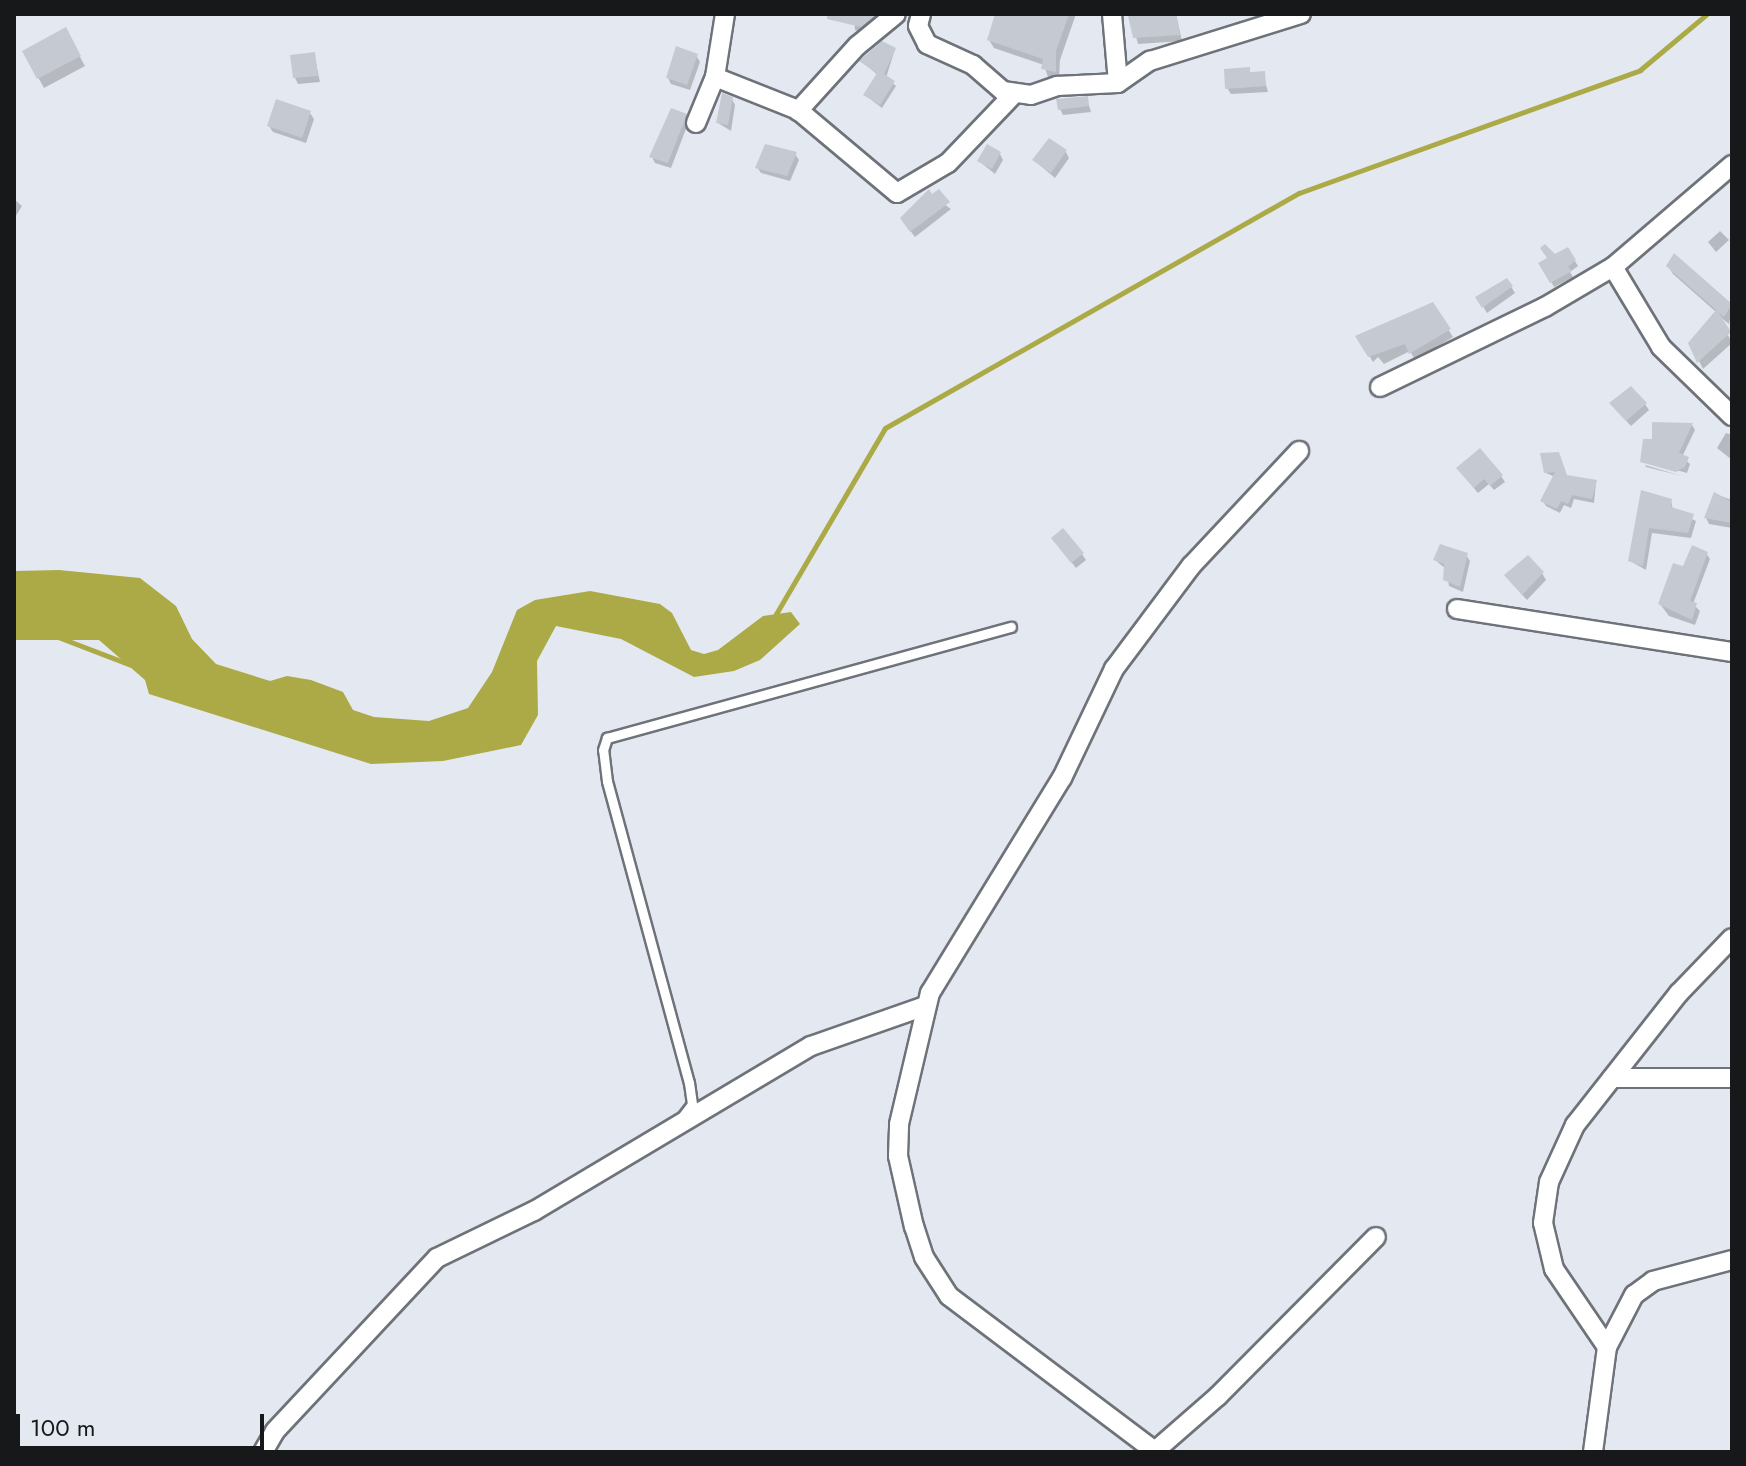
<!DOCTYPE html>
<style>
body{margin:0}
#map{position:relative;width:1746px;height:1466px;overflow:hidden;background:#e4e9f1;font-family:Jost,sans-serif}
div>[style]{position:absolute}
.water>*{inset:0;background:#abaa47}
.shadow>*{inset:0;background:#0003}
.stream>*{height:5px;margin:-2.5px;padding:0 2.5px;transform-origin:2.5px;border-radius:2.5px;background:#abaa47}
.building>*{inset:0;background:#c5cad2}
.roads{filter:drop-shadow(2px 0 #6e737a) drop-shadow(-2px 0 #6e737a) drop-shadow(0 2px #6e737a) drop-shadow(0 -2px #6e737a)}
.service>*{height:9px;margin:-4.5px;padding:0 4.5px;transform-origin:4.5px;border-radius:4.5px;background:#fff}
.minor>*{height:18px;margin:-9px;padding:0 9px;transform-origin:9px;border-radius:9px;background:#fff}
span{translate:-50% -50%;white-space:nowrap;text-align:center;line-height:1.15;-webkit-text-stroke:7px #e4e9f1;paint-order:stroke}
.frame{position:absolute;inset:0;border:16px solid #16181a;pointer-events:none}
.scale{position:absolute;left:16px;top:1414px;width:248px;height:36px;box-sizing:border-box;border:4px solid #16181a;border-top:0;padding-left:10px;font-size:24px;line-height:28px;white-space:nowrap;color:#16181a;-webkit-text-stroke:6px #e4e9f1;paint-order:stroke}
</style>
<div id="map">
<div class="water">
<i style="clip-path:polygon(59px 570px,140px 578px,176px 606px,192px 639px,216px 664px,270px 681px,287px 676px,311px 680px,343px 692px,353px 710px,374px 717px,429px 721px,468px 708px,492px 672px,517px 610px,535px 600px,590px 591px,660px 604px,672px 613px,691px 650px,704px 654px,718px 650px,763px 616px,791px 612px,800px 624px,760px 660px,734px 671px,694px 677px,621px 639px,556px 626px,537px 661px,538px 715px,521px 745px,443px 761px,371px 764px,149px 694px,145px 680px,99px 640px,14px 640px,14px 571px)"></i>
</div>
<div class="shadow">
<i style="clip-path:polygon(854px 14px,881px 14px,865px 33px,855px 30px)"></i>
<i style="clip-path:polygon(997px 14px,1076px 14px,1060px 60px,1059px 79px,1048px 77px,1044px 65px,994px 48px,989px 40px)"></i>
<i style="clip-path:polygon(1176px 14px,1182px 41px,1138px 44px,1131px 17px)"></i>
<i style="clip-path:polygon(65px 30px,85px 66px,44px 88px,24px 52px)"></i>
<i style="clip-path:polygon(895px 49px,886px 78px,896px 86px,882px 108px,865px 95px,878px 75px,862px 62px)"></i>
<i style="clip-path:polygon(314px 54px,320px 82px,298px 84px,295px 78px)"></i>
<i style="clip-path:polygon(696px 55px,700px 62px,690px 90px,671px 84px,668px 78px)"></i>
<i style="clip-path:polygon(1263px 73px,1268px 92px,1231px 94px,1227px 88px)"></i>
<i style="clip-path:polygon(732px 99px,735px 105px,731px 131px,718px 123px)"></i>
<i style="clip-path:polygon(1087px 99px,1091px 112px,1063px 115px,1060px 109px)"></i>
<i style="clip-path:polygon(310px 113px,314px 119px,306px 143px,273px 132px,269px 126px)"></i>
<i style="clip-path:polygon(686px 115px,689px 121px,671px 168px,655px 163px,652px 157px)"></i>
<i style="clip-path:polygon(1066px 152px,1069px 158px,1055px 178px,1035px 161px)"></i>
<i style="clip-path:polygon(795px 154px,799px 160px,790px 181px,761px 173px,757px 167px)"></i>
<i style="clip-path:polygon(1000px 154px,1003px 160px,995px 174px,979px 161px)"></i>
<i style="clip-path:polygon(932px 196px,951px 209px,915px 237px,906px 225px)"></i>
<i style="clip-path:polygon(14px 199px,22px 206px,14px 219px)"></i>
<i style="clip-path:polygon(1720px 231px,1729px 240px,1716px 252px,1708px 242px)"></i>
<i style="clip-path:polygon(1567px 249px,1578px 266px,1570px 272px,1573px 277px,1554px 287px,1541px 264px)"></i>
<i style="clip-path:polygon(1675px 256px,1732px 307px,1729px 324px,1718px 315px,1732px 343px,1703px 369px,1690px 343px,1716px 312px,1673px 274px,1668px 266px)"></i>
<i style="clip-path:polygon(1507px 280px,1515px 293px,1487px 313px,1478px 298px)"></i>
<i style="clip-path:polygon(1432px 304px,1453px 337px,1415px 360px,1410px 351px,1384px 364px,1378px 357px,1373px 362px,1358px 337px)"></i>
<i style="clip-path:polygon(1645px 404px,1649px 410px,1631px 426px,1615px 409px)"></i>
<i style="clip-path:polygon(1692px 425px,1695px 430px,1682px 457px,1690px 464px,1687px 473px,1643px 461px,1654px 440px)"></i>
<i style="clip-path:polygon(1726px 433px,1732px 435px,1732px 460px,1717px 448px)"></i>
<i style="clip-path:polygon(1561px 460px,1567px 477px,1596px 482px,1594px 503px,1574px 499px,1571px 508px,1564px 505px,1560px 513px,1546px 506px,1543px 501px,1555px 477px,1546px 473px)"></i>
<i style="clip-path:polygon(1645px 465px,1682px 476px,1646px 467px)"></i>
<i style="clip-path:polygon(1462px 474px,1501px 476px,1505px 482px,1494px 490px,1489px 484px,1478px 493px)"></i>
<i style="clip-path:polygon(1643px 493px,1671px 501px,1673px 510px,1696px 521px,1691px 538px,1652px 533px,1646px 570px,1630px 561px)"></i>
<i style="clip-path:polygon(1715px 494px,1732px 500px,1732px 528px,1709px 524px,1706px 518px)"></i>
<i style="clip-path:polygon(1057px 544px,1082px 554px,1086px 560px,1076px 568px)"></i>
<i style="clip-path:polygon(1706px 553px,1710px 559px,1693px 604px,1700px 611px,1695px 625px,1669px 616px,1660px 604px,1685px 569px)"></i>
<i style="clip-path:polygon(1466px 555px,1470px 561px,1463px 592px,1449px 586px,1446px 569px,1435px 560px)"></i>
<i style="clip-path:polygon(1542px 573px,1546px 580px,1527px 600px,1510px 581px)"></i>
</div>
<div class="stream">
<i style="left:773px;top:619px;width:221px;rotate:-59.6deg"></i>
<i style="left:885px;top:428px;width:476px;rotate:-29.6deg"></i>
<i style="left:1299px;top:193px;width:363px;rotate:-19.8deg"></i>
<i style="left:1640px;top:70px;width:87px;rotate:-39.9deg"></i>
<i style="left:58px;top:637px;width:78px;rotate:21deg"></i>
</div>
<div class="building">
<i style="clip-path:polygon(827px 14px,877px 14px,861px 27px,827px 19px)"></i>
<i style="clip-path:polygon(995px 14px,1069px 14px,1056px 51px,1056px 72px,1041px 69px,1043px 59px,987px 40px)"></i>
<i style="clip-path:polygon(1176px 14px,1180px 35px,1133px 38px,1128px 16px)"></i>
<i style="clip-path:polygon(66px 27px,81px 56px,37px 79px,22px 51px)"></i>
<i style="clip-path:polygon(882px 41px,896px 48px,884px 74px,895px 81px,880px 105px,863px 95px,877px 73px,859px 61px)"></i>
<i style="clip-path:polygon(676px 46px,698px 54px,687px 85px,666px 78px)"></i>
<i style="clip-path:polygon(315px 52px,318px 76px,293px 78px,290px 55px)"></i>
<i style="clip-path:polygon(1250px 67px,1250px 72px,1265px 71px,1266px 86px,1225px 89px,1224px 69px)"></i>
<i style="clip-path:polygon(722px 93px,733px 97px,728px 125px,716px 123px)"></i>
<i style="clip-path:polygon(1088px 96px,1089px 106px,1058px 110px,1056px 99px)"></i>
<i style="clip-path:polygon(276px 99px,311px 111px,302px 138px,267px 126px)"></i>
<i style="clip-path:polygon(671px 108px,687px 114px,668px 163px,649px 157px)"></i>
<i style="clip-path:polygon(1049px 138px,1067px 150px,1051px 173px,1032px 160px)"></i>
<i style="clip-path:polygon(765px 144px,797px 152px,787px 176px,755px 168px)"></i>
<i style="clip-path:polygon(987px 144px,1001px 152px,992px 169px,977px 161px)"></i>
<i style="clip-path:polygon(929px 189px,932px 194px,939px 189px,950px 202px,910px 232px,900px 218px)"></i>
<i style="clip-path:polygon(1545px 244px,1555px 254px,1568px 247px,1576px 260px,1568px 267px,1572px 271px,1550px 283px,1538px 263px,1547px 258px,1540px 248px)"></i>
<i style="clip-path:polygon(1674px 253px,1732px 304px,1724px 317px,1719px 313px,1731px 332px,1697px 363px,1688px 343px,1716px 310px,1666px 266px)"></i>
<i style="clip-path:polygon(1507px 278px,1513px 286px,1482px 308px,1475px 297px)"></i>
<i style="clip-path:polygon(1433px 302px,1451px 329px,1409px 354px,1405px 344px,1368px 357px,1355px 336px)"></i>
<i style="clip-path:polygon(1631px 386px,1647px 403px,1626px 421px,1609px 403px)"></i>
<i style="clip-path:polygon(1652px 422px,1693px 423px,1679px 453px,1689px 457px,1685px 467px,1676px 472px,1640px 462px,1643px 439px,1652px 439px)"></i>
<i style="clip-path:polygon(1480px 448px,1503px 475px,1490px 486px,1484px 479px,1474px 488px,1456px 468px)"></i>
<i style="clip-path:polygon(1559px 452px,1567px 475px,1597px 480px,1592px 499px,1572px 495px,1568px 504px,1561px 501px,1557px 509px,1540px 501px,1555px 472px,1544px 473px,1540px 453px)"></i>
<i style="clip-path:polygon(1641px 490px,1672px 499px,1671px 507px,1694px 514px,1688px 533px,1649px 528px,1643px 566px,1628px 561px)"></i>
<i style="clip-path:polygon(1714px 492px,1732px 502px,1732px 523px,1704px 518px)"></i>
<i style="clip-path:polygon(1063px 528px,1084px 553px,1071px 563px,1051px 538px)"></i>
<i style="clip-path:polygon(1440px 544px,1468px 553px,1460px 587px,1443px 580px,1444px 564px,1433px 560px)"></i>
<i style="clip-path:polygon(1692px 545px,1708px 552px,1690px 601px,1697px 603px,1692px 620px,1658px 604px,1673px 563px,1683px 566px)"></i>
<i style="clip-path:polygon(1528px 555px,1544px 572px,1522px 595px,1504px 575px)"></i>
</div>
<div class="roads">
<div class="service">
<i style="left:682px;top:1117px;width:16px;rotate:-52deg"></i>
<i style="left:692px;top:1104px;width:21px;rotate:-98deg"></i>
<i style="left:689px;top:1083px;width:313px;rotate:-105.2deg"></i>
<i style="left:607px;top:781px;width:31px;rotate:-97deg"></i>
<i style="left:603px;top:750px;width:13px;rotate:-72deg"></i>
<i style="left:607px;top:738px;width:419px;rotate:-15.4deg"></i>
</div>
<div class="minor">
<i style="left:921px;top:14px;width:12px;rotate:104deg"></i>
<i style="left:918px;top:26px;width:20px;rotate:63deg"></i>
<i style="left:927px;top:44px;width:51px;rotate:24.5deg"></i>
<i style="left:973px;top:65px;width:40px;rotate:41deg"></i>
<i style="left:1003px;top:91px;width:28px;rotate:8deg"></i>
<i style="left:1031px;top:95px;width:28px;rotate:-19deg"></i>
<i style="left:1057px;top:86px;width:61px;rotate:-2.8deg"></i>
<i style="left:1118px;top:83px;width:39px;rotate:-35deg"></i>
<i style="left:1150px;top:61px;width:158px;rotate:-17.3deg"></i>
<i style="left:1112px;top:14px;width:69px;rotate:85deg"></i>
<i style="left:715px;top:77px;width:89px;rotate:21.7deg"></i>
<i style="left:798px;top:110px;width:129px;rotate:40deg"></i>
<i style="left:897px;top:193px;width:59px;rotate:-30.5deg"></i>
<i style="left:948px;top:163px;width:94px;rotate:-46.3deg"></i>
<i style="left:798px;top:111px;width:88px;rotate:-47.8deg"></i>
<i style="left:857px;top:46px;width:50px;rotate:-39.4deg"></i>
<i style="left:696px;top:123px;width:50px;rotate:-67.6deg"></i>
<i style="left:715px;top:77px;width:64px;rotate:-81deg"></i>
<i style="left:1613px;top:267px;width:93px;rotate:59deg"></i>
<i style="left:1661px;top:347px;width:99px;rotate:44.2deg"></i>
<i style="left:1380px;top:387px;width:183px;rotate:-25.9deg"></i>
<i style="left:1545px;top:307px;width:79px;rotate:-30.5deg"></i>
<i style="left:1613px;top:267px;width:157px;rotate:-40.6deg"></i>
<i style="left:1457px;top:609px;width:278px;rotate:8.9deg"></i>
<i style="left:1612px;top:1078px;width:120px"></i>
<i style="left:1607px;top:1347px;width:94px;rotate:-124.2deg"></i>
<i style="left:1554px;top:1269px;width:47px;rotate:-103.4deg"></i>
<i style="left:1543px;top:1223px;width:41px;rotate:-81.7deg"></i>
<i style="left:1549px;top:1182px;width:63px;rotate:-65.5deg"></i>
<i style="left:1575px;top:1125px;width:168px;rotate:-51.8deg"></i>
<i style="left:1679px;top:993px;width:76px;rotate:-46.1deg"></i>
<i style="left:1155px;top:1451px;width:84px;rotate:-41.1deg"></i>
<i style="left:1218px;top:1396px;width:224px;rotate:-45.2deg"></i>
<i style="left:263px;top:1452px;width:24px;rotate:-60deg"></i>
<i style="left:275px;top:1431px;width:237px;rotate:-46.9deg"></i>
<i style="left:437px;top:1258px;width:108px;rotate:-25.9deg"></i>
<i style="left:534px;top:1211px;width:322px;rotate:-30.8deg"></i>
<i style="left:811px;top:1046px;width:121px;rotate:-19.3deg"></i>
<i style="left:1156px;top:1452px;width:259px;rotate:-143deg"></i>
<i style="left:949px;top:1296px;width:46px;rotate:-122.7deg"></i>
<i style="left:924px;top:1257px;width:32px;rotate:-108deg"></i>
<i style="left:914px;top:1227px;width:73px;rotate:-102.7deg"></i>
<i style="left:898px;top:1156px;width:32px;rotate:-88deg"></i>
<i style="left:899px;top:1124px;width:135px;rotate:-76.7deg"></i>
<i style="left:930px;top:993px;width:252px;rotate:-58.5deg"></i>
<i style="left:1062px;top:778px;width:121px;rotate:-64.5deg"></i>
<i style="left:1114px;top:669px;width:129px;rotate:-53.2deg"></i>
<i style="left:1191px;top:566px;width:158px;rotate:-46.8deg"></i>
<i style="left:1593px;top:1452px;width:106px;rotate:-82.4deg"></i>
<i style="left:1607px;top:1347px;width:59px;rotate:-62.6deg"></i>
<i style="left:1634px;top:1295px;width:24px;rotate:-36deg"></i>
<i style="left:1653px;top:1281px;width:82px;rotate:-14.9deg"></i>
</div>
</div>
<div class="frame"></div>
<div class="scale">100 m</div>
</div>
